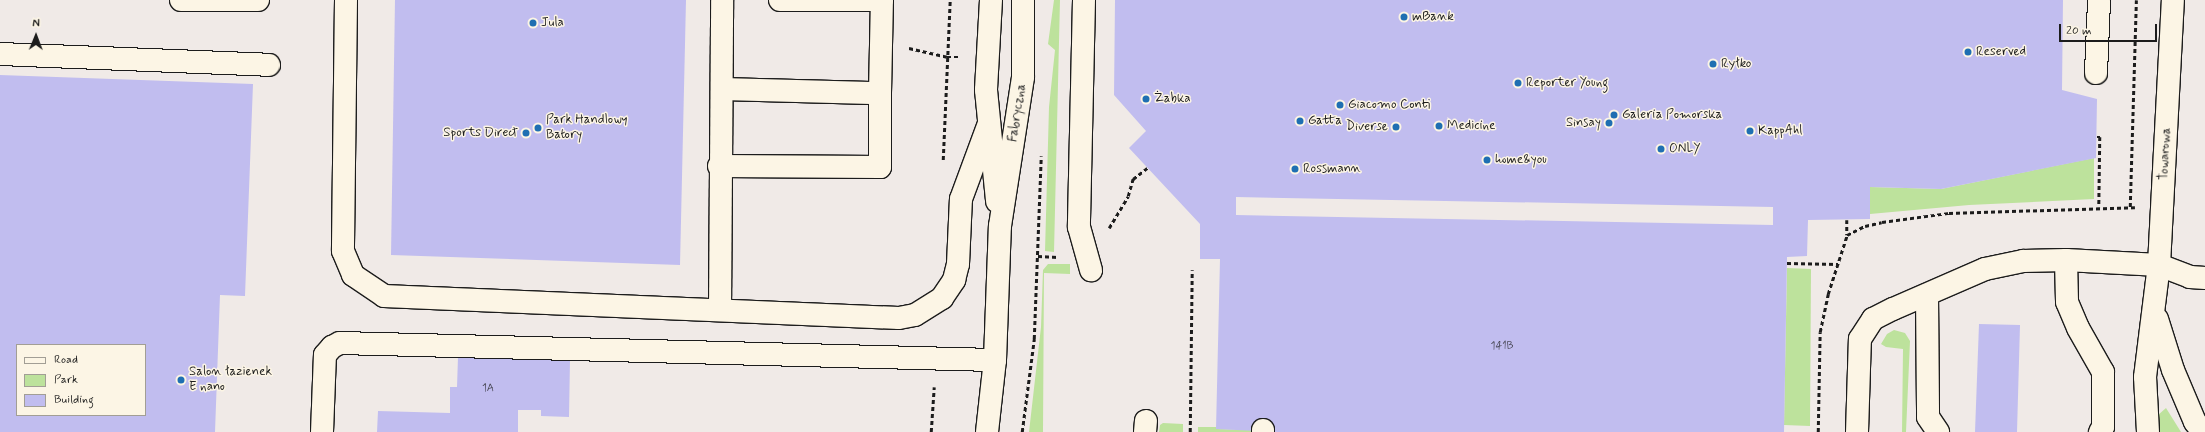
<!DOCTYPE html>
<meta charset="utf-8">
<style>
body{margin:0}
#map{position:relative;width:2205px;height:432px;overflow:hidden;background:#f0eae7;font-family:Mynerve,sans-serif}
div>[style]{position:absolute}
.green>*{inset:0;background:#bde29c}
.building>*{inset:0;background:#c1bdef}
.path>*{height:2.5px;margin-top:-1.25px;transform-origin:0;background:repeating-linear-gradient(90deg,#1c1c1c 0 4px,transparent 0 7px)}
.roads{filter:drop-shadow(1px 0 #1c1c1c) drop-shadow(-1px 0 #1c1c1c) drop-shadow(0 1px #1c1c1c) drop-shadow(0 -1px #1c1c1c)}
.minor>*{height:22px;margin:-11px;padding:0 11px;transform-origin:11px;border-radius:11px;background:#fcf5e5}
.dots>*{width:11px;height:11px;translate:-50% -50%;box-sizing:border-box;border:2px solid #fcf5e5;border-radius:50%}
span{translate:-50% -50%;white-space:nowrap;text-align:center;line-height:1.15;-webkit-text-stroke:3px #fcf5e5;paint-order:stroke}
.number-label{font-size:11px;color:#454451}
.number-label span{-webkit-text-stroke-width:0}
.poi-label{font-size:13px;color:#1c1c1c}
.left{translate:0 -50%;text-align:left}
.right{translate:-100% -50%;text-align:right}
.street-label{font-size:13px;color:#1c1c1c}
.legend{position:absolute;left:16px;top:344px;width:130px;height:72px;box-sizing:border-box;background:#fcf5e5;border:1px solid #a29e95;margin:0;padding:5px 7px;list-style:none;font-size:12px;color:#1c1c1c}
.legend li{display:flex;align-items:center;gap:8px;height:20px}
.legend b{width:20px;border:1px solid #a29e95}
.north{position:absolute;left:16px;top:16px;width:40px;height:40px;-webkit-text-stroke:3px #fcf5e5;paint-order:stroke;rotate:1deg;font-size:11px;font-weight:700;line-height:16px;text-align:center;color:#1c1c1c}
.north::after{content:'';display:block;margin:auto;width:14px;height:18px;background:#1c1c1c;clip-path:polygon(50% 0,100% 100%,50% 72%,0 100%)}
.scale{position:absolute;left:2059px;top:24px;width:98px;height:18px;box-sizing:border-box;border:2px solid #1c1c1c;border-top:0;padding-left:5px;font-size:12px;line-height:14px;white-space:nowrap;color:#1c1c1c;-webkit-text-stroke:3px #fcf5e5;paint-order:stroke}
</style>
<div id="map">
<div class="green">
<i style="clip-path:polygon(1054px 0,1060px 0,1054px 252px,1045px 251px,1049px 107px,1055px 50px,1048px 44px)"></i>
<i style="clip-path:polygon(2094px 158px,2094px 199px,1969px 205px,1870px 214px,1870px 187px,1941px 189px)"></i>
<i style="clip-path:polygon(1048px 264px,1070px 264px,1070px 274px,1044px 273px,1043px 432px,1029px 432px,1041px 327px,1043px 270px)"></i>
<i style="clip-path:polygon(1787px 268px,1811px 269px,1810px 426px,1784px 425px)"></i>
<i style="clip-path:polygon(1894px 330px,1905px 333px,1910px 341px,1906px 432px,1902px 432px,1903px 349px,1886px 347px,1881px 344px,1887px 334px)"></i>
<i style="clip-path:polygon(2166px 408px,2181px 432px,2159px 432px,2158px 415px)"></i>
<i style="clip-path:polygon(1163px 423px,1183px 424px,1183px 432px,1159px 432px,1160px 425px)"></i>
<i style="clip-path:polygon(1198px 427px,1216px 427px,1217px 429px,1251px 430px,1251px 432px,1198px 432px)"></i>
</div>
<div class="building">
<i style="clip-path:polygon(395px 0,686px 0,680px 265px,391px 255px)"></i>
<i style="clip-path:polygon(evenodd,1115px 0,2063px 0,2062px 90px,2097px 99px,2096px 158px,1941px 189px,1870px 187px,1870px 219px,1808px 220px,1807px 256px,1787px 257px,1784px 432px,1278px 432px,1216px 429px,1220px 259px,1200px 259px,1200px 224px,1129px 148px,1146px 131px,1114px 95px,1115px 0,1236px 197px,1773px 207px,1773px 225px,1236px 215px,1236px 197px)"></i>
<i style="clip-path:polygon(evenodd,0 75px,253px 84px,245px 296px,220px 295px,215px 432px,0 432px,0 75px,17px 345px,145px 345px,145px 415px,17px 415px,17px 345px)"></i>
<i style="clip-path:polygon(1979px 324px,2020px 325px,2017px 432px,1975px 432px)"></i>
<i style="clip-path:polygon(458px 357px,570px 360px,569px 417px,541px 416px,541px 410px,518px 410px,518px 432px,377px 432px,378px 411px,450px 413px,450px 387px,457px 387px)"></i>
</div>
<div class="path">
<i style="left:909px;top:48px;width:39px;rotate:13deg"></i>
<i style="left:947px;top:57px;width:12px"></i>
<i style="left:2097px;top:137px;width:3px"></i>
<i style="left:2100px;top:137px;width:70px;rotate:90.8deg"></i>
<i style="left:943px;top:160px;width:160px;rotate:-87.5deg"></i>
<i style="left:2130px;top:207px;width:207px;rotate:-88.3deg"></i>
<i style="left:1847px;top:220px;width:15px;rotate:90deg"></i>
<i style="left:1109px;top:228px;width:37px;rotate:-59deg"></i>
<i style="left:1128px;top:196px;width:18px;rotate:-74deg"></i>
<i style="left:1133px;top:179px;width:18px;rotate:-38deg"></i>
<i style="left:1038px;top:256px;width:20px;rotate:3deg"></i>
<i style="left:1787px;top:263px;width:51px;rotate:1.1deg"></i>
<i style="left:931px;top:432px;width:45px;rotate:-86.2deg"></i>
<i style="left:1022px;top:432px;width:94px;rotate:-82.6deg"></i>
<i style="left:1034px;top:339px;width:183px;rotate:-87.8deg"></i>
<i style="left:1190px;top:432px;width:162px;rotate:-89.3deg"></i>
<i style="left:1818px;top:432px;width:100px;rotate:-88.9deg"></i>
<i style="left:1820px;top:332px;width:39px;rotate:-78deg"></i>
<i style="left:1828px;top:294px;width:62px;rotate:-72.1deg"></i>
<i style="left:1847px;top:235px;width:20px;rotate:-27deg"></i>
<i style="left:1865px;top:226px;width:17px;rotate:-13deg"></i>
<i style="left:1882px;top:222px;width:68px;rotate:-7.7deg"></i>
<i style="left:1949px;top:213px;width:186px;rotate:-1.8deg"></i>
</div>
<div class="roads">
<div class="minor">
<i style="left:181px;top:0;width:77px"></i>
<i style="left:346px;top:0;width:251px;rotate:90.7deg"></i>
<i style="left:343px;top:251px;width:26px;rotate:67deg"></i>
<i style="left:353px;top:275px;width:37px;rotate:34deg"></i>
<i style="left:384px;top:296px;width:515px;rotate:2.45deg"></i>
<i style="left:899px;top:318px;width:16px;rotate:-11deg"></i>
<i style="left:915px;top:315px;width:32px;rotate:-32deg"></i>
<i style="left:942px;top:298px;width:22px;rotate:-56deg"></i>
<i style="left:954px;top:280px;width:16px;rotate:-76deg"></i>
<i style="left:958px;top:264px;width:65px;rotate:-87.4deg"></i>
<i style="left:961px;top:199px;width:78px;rotate:-69.7deg"></i>
<i style="left:780px;top:0;width:102px"></i>
<i style="left:991px;top:0;width:90px;rotate:93.2deg"></i>
<i style="left:986px;top:90px;width:112px;rotate:84.3deg"></i>
<i style="left:1084px;top:0;width:227px;rotate:91.3deg"></i>
<i style="left:1079px;top:227px;width:45px;rotate:74.4deg"></i>
<i style="left:0;top:54px;width:269px;rotate:2.3deg"></i>
<i style="left:2096px;top:73px;width:73px;rotate:-87.6deg"></i>
<i style="left:722px;top:89px;width:158px;rotate:1.5deg"></i>
<i style="left:880px;top:93px;width:92px;rotate:-88.8deg"></i>
<i style="left:719px;top:166px;width:161px;rotate:0.4deg"></i>
<i style="left:880px;top:167px;width:74px;rotate:-90deg"></i>
<i style="left:2066px;top:260px;width:42px;rotate:88.6deg"></i>
<i style="left:2067px;top:302px;width:28px;rotate:67deg"></i>
<i style="left:2078px;top:328px;width:51px;rotate:60.4deg"></i>
<i style="left:2103px;top:372px;width:55px;rotate:90deg"></i>
<i style="left:2103px;top:427px;width:6px;rotate:121deg"></i>
<i style="left:1927px;top:295px;width:122px;rotate:89.5deg"></i>
<i style="left:1928px;top:417px;width:18px;rotate:56deg"></i>
<i style="left:720px;top:310px;width:310px;rotate:-89.6deg"></i>
<i style="left:2157px;top:319px;width:53px;rotate:72.6deg"></i>
<i style="left:2173px;top:370px;width:56px;rotate:67.1deg"></i>
<i style="left:2195px;top:422px;width:13px;rotate:51deg"></i>
<i style="left:322px;top:432px;width:77px;rotate:-87.8deg"></i>
<i style="left:325px;top:355px;width:11px;rotate:-49deg"></i>
<i style="left:332px;top:347px;width:9px;rotate:-27deg"></i>
<i style="left:340px;top:343px;width:655px;rotate:1.49deg"></i>
<i style="left:987px;top:432px;width:72px;rotate:-83.7deg"></i>
<i style="left:995px;top:360px;width:134px;rotate:-87.9deg"></i>
<i style="left:1000px;top:226px;width:151px;rotate:-81.2deg"></i>
<i style="left:1023px;top:77px;width:77px;rotate:-90deg"></i>
<i style="left:1145px;top:432px;width:11px;rotate:-85deg"></i>
<i style="left:1263px;top:432px;width:2px;rotate:-90deg"></i>
<i style="left:1857px;top:432px;width:93px;rotate:-88.2deg"></i>
<i style="left:1860px;top:339px;width:24px;rotate:-57deg"></i>
<i style="left:1873px;top:319px;width:22px;rotate:-27deg"></i>
<i style="left:1893px;top:309px;width:100px;rotate:-23.5deg"></i>
<i style="left:1985px;top:269px;width:39px;rotate:-12deg"></i>
<i style="left:2023px;top:261px;width:43px;rotate:-1.3deg"></i>
<i style="left:2066px;top:260px;width:93px;rotate:3.1deg"></i>
<i style="left:2159px;top:265px;width:33px;rotate:21deg"></i>
<i style="left:2190px;top:277px;width:15px;rotate:4deg"></i>
<i style="left:2148px;top:432px;width:55px;rotate:-93.1deg"></i>
<i style="left:2145px;top:377px;width:113px;rotate:-82.9deg"></i>
<i style="left:2159px;top:265px;width:265px;rotate:-87deg"></i>
</div>
</div>
<div class="dots">
<i style="left:1404px;top:17px;background:#1f6fb2"></i>
<i style="left:533px;top:23px;background:#1f6fb2"></i>
<i style="left:1968px;top:52px;background:#1f6fb2"></i>
<i style="left:1713px;top:64px;background:#1f6fb2"></i>
<i style="left:1518px;top:83px;background:#1f6fb2"></i>
<i style="left:1146px;top:99px;background:#1f6fb2"></i>
<i style="left:1340px;top:105px;background:#1f6fb2"></i>
<i style="left:1614px;top:115px;background:#1f6fb2"></i>
<i style="left:1300px;top:121px;background:#1f6fb2"></i>
<i style="left:1609px;top:123px;background:#1f6fb2"></i>
<i style="left:1439px;top:126px;background:#1f6fb2"></i>
<i style="left:1396px;top:127px;background:#1f6fb2"></i>
<i style="left:538px;top:128px;background:#1f6fb2"></i>
<i style="left:1750px;top:131px;background:#1f6fb2"></i>
<i style="left:526px;top:133px;background:#1f6fb2"></i>
<i style="left:1661px;top:149px;background:#1f6fb2"></i>
<i style="left:1487px;top:160px;background:#1f6fb2"></i>
<i style="left:1295px;top:169px;background:#1f6fb2"></i>
<i style="left:181px;top:380px;background:#1f6fb2"></i>
</div>
<div class="number-label">
<span style="left:1502px;top:346px">141B</span>
<span style="left:488px;top:388px">1A</span>
</div>
<div class="poi-label">
<span class="left" style="left:1412px;top:17px">mBank</span>
<span class="left" style="left:541px;top:23px">Jula</span>
<span class="left" style="left:1976px;top:52px">Reserved</span>
<span class="left" style="left:1721px;top:64px">Ryłko</span>
<span class="left" style="left:1526px;top:83px">Reporter Young</span>
<span class="left" style="left:1154px;top:99px">Żabka</span>
<span class="left" style="left:1348px;top:105px">Giacomo Conti</span>
<span class="left" style="left:1622px;top:115px">Galeria Pomorska</span>
<span class="left" style="left:546px;top:128px">Park Handlowy<br>Batory</span>
<span class="left" style="left:1308px;top:121px">Gatta</span>
<span class="right" style="left:1601px;top:123px">Sinsay</span>
<span class="left" style="left:1447px;top:126px">Medicine</span>
<span class="right" style="left:1388px;top:127px">Diverse</span>
<span class="left" style="left:1758px;top:131px">KappAhl</span>
<span class="right" style="left:518px;top:133px">Sports Direct</span>
<span class="left" style="left:1669px;top:149px">ONLY</span>
<span class="left" style="left:1495px;top:160px">home&amp;you</span>
<span class="left" style="left:1303px;top:169px">Rossmann</span>
<span class="left" style="left:189px;top:380px">Salon łazienek<br>E nano</span>
</div>
<div class="street-label">
<span style="left:1018px;top:113px;rotate:-81deg">Fabryczna</span>
<span style="left:2166px;top:154px;rotate:-87deg">Towarowa</span>
</div>
<ul class="legend">
<li><b style="height:5px;background:#fcf5e5"></b>Road</li>
<li><b style="height:11px;background:#bde29c"></b>Park</li>
<li><b style="height:11px;background:#c1bdef"></b>Building</li>
</ul>
<div class="north">N</div>
<div class="scale">20 m</div>
</div>
